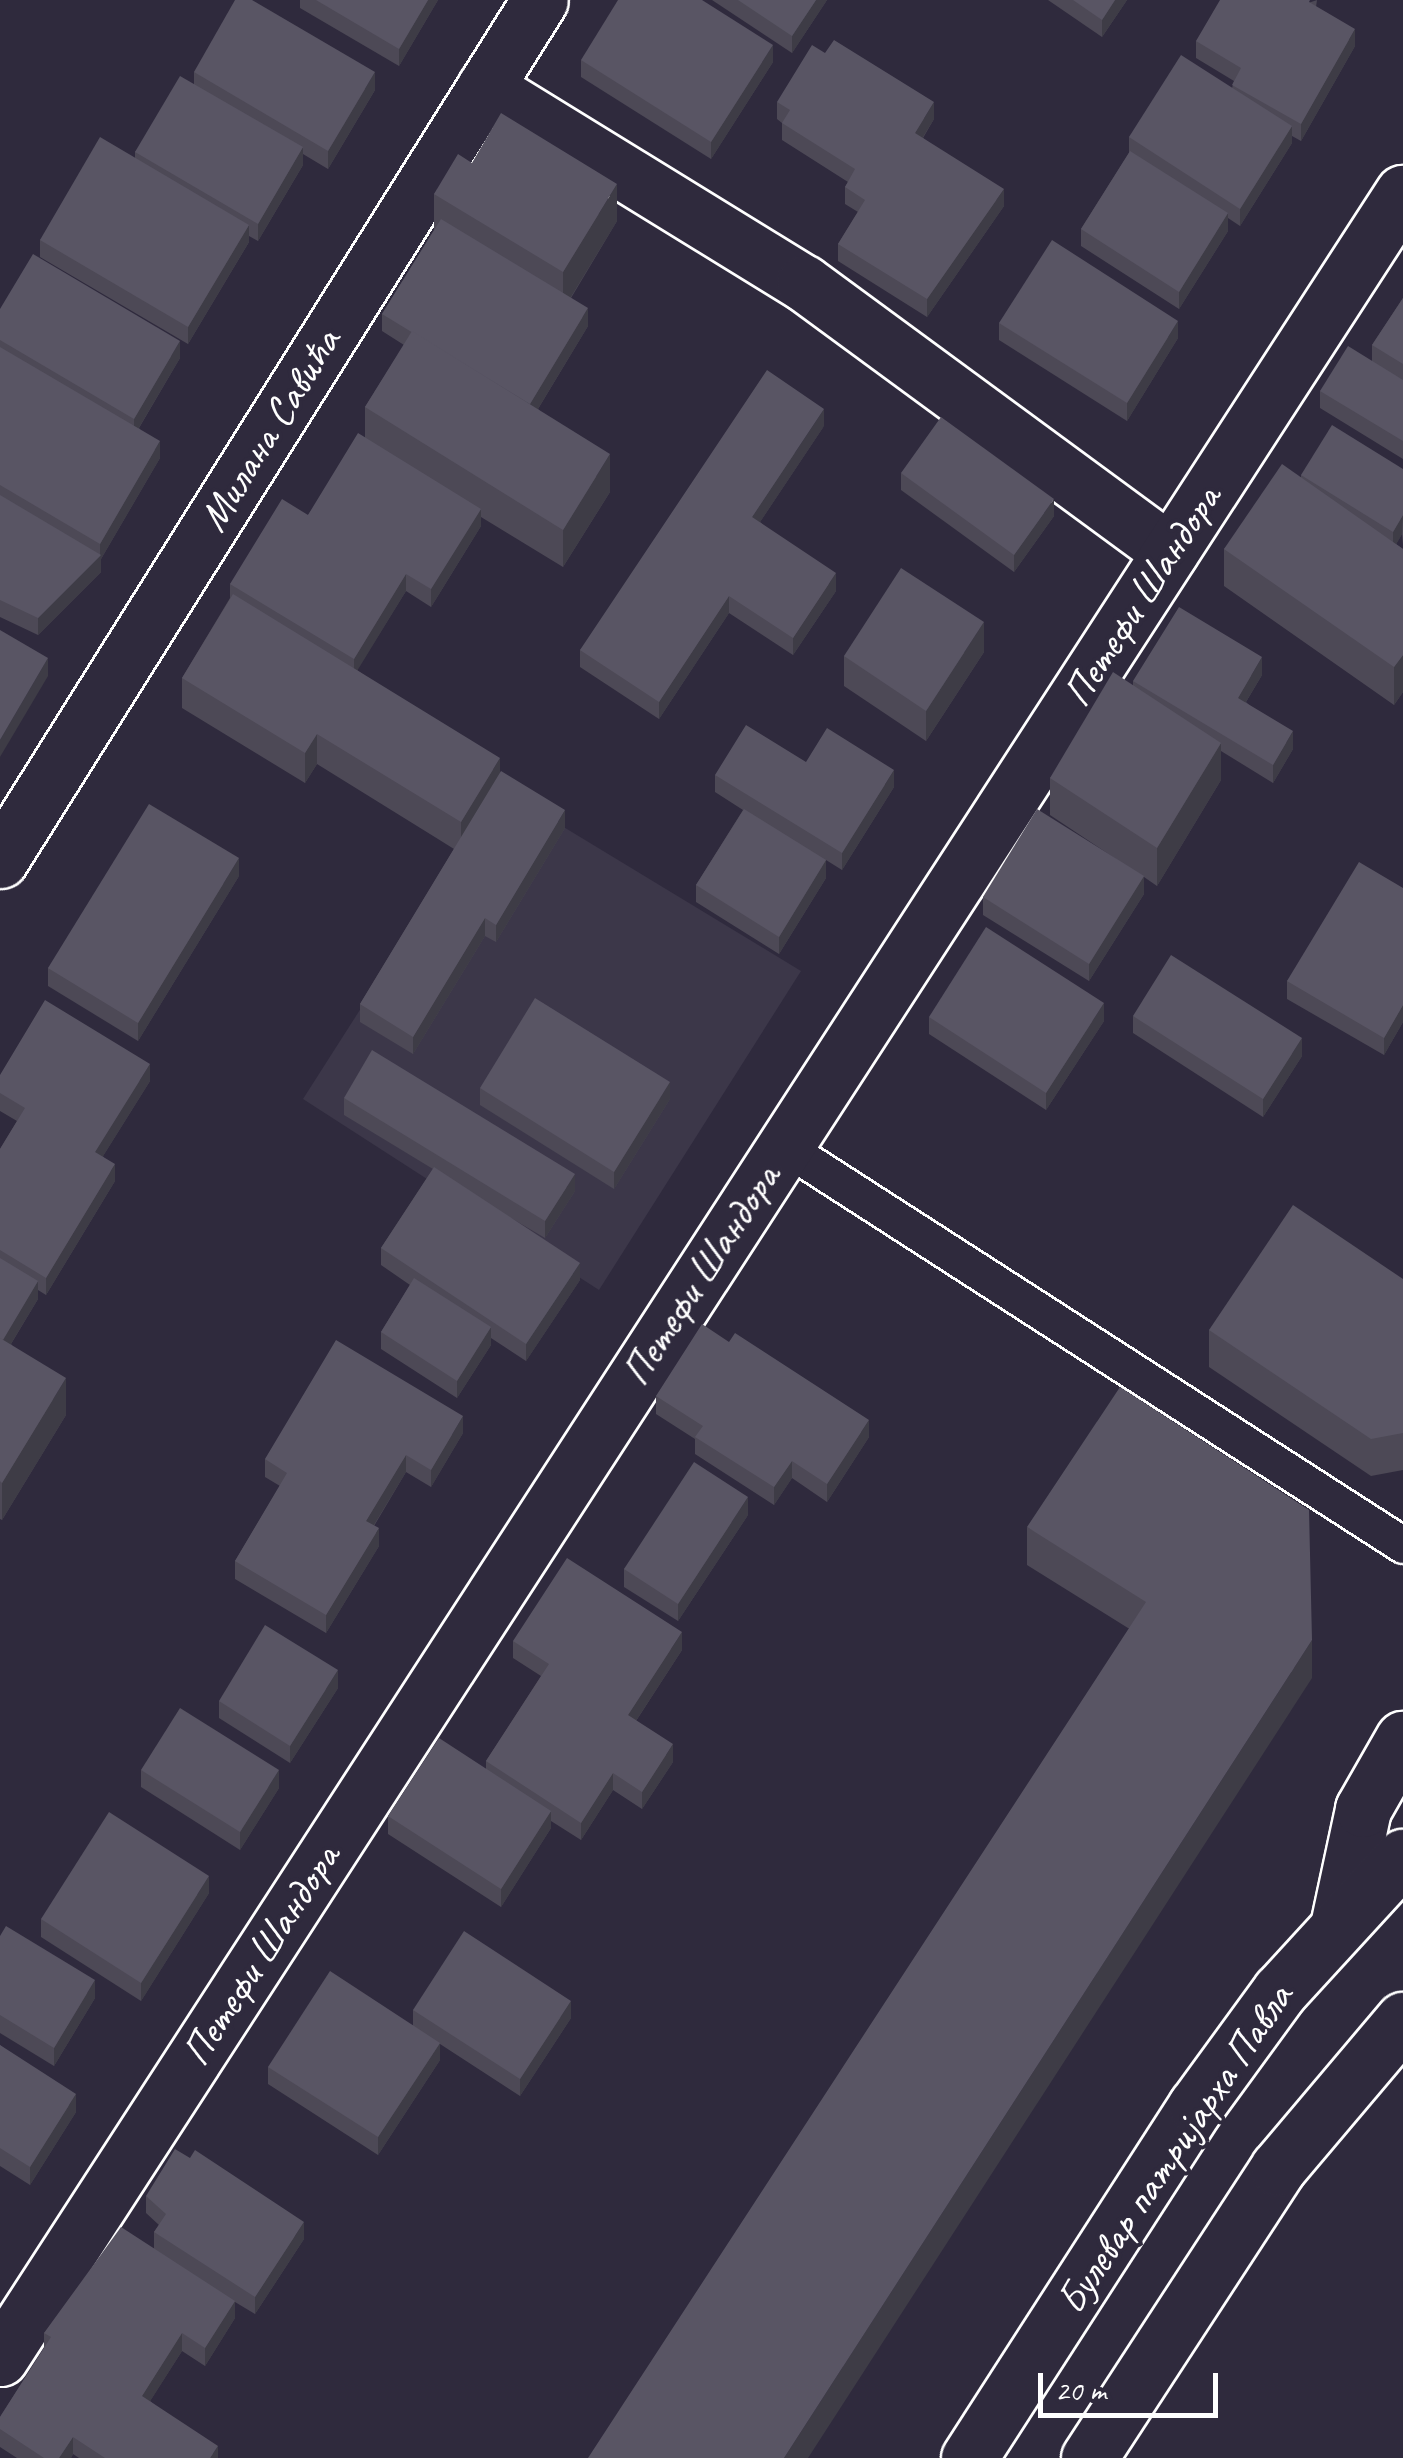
<!DOCTYPE html>
<meta charset="utf-8">
<style>
body{margin:0}
#map{position:relative;width:1403px;height:2458px;overflow:hidden;background:#2f2a3d;font-family:Caveat,sans-serif}
div>[style]{position:absolute}
.built>*{inset:0;background:#3c3749}
.roads{filter:drop-shadow(2px 0 #fff) drop-shadow(-2px 0 #fff) drop-shadow(0 2px #fff) drop-shadow(0 -2px #fff)}
.lane>*{height:35px;margin:-17.5px;padding:0 17.5px;transform-origin:17.5px;border-radius:17.5px;background:#2f2a3d}
.street>*{height:55px;margin:-27.5px;padding:0 27.5px;transform-origin:27.5px;border-radius:27.5px;background:#2f2a3d}
.secondary>*{height:55px;margin:-27.5px;padding:0 27.5px;transform-origin:27.5px;border-radius:27.5px;background:#2f2a3d}
.wall>*{inset:0;background:#4d4956}
.shaded-wall>*{inset:0;background:#3e3c46}
.building>*{inset:0;background:#595564}
span{translate:-50% -50%;white-space:nowrap;text-align:center;line-height:1.15;-webkit-text-stroke:8px #2f2a3d;paint-order:stroke}
.street-label{font-size:42px;color:#fff}
.scale{position:absolute;left:1038px;top:2373px;width:180px;height:45px;box-sizing:border-box;border:5px solid #fff;border-top:0;padding-left:12px;font-size:30px;line-height:35px;white-space:nowrap;color:#fff;-webkit-text-stroke:8px #2f2a3d;paint-order:stroke}
</style>
<div id="map">
<div class="built">
<i style="clip-path:polygon(501px 789px,801px 971px,599px 1290px,303px 1099px)"></i>
</div>
<div class="roads">
<div class="lane">
<i style="left:785px;top:1147px;width:735px;rotate:32.78deg"></i>
</div>
<div class="street">
<i style="left:485px;top:87px;width:374px;rotate:31.6deg"></i>
<i style="left:804px;top:283px;width:454px;rotate:36.3deg"></i>
<i style="left:0;top:860px;width:1015px;rotate:-57.88deg"></i>
<i style="left:1338px;top:1926px;width:120px;rotate:-77.9deg"></i>
<i style="left:1363px;top:1809px;width:81px;rotate:-60.3deg"></i>
<i style="left:0;top:2358px;width:2580px;rotate:-57.06deg"></i>
</div>
<div class="secondary">
<i style="left:969px;top:2458px;width:419px;rotate:-57.2deg"></i>
<i style="left:1196px;top:2106px;width:142px;rotate:-53.9deg"></i>
<i style="left:1280px;top:1991px;width:182px;rotate:-47.5deg"></i>
<i style="left:1089px;top:2458px;width:346px;rotate:-56.9deg"></i>
<i style="left:1278px;top:2168px;width:194px;rotate:-49.8deg"></i>
</div>
</div>
<div class="wall">
<i style="clip-path:polygon(300px 0,438px 0,399px 66px,300px 8px)"></i>
<i style="clip-path:polygon(712px 0,827px 0,792px 53px)"></i>
<i style="clip-path:polygon(1048px 0,1127px 0,1102px 37px)"></i>
<i style="clip-path:polygon(1317px 0,1316px 7px,1355px 46px,1301px 141px,1292px 136px,1292px 143px,1240px 226px,1228px 218px,1228px 231px,1179px 309px,1081px 246px,1081px 229px,1129px 153px,1129px 137px,1232px 88px,1234px 81px,1196px 58px,1196px 41px)"></i>
<i style="clip-path:polygon(581px 60px,773px 62px,711px 159px,581px 77px)"></i>
<i style="clip-path:polygon(194px 72px,375px 90px,328px 169px,303px 154px,303px 165px,258px 241px,249px 236px,249px 242px,188px 344px,40px 257px,40px 240px,135px 158px,135px 152px,194px 84px)"></i>
<i style="clip-path:polygon(777px 102px,934px 119px,923px 138px,1004px 206px,927px 317px,838px 261px,838px 244px,858px 212px,845px 204px,845px 187px,848px 182px,782px 140px,782px 123px,777px 119px)"></i>
<i style="clip-path:polygon(472px 163px,617px 221px,571px 298px,588px 326px,538px 409px,610px 492px,563px 567px,481px 517px,481px 526px,431px 607px,406px 591px,357px 670px,500px 774px,565px 828px,496px 942px,485px 936px,413px 1054px,360px 1022px,360px 1004px,454px 849px,317px 764px,305px 783px,182px 708px,182px 678px,230px 598px,230px 584px,308px 515px,365px 437px,365px 407px,404px 345px,382px 331px,382px 314px,434px 230px,434px 194px)"></i>
<i style="clip-path:polygon(1403px 298px,1403px 459px,1320px 408px,1320px 391px,1372px 361px,1372px 345px)"></i>
<i style="clip-path:polygon(0 309px,180px 358px,139px 428px,160px 458px,101px 559px,101px 572px,38px 635px,0 617px)"></i>
<i style="clip-path:polygon(999px 323px,1178px 338px,1127px 421px,999px 340px)"></i>
<i style="clip-path:polygon(824px 426px,760px 522px,836px 591px,793px 655px,729px 613px,659px 719px,580px 667px,580px 650px)"></i>
<i style="clip-path:polygon(1403px 469px,1403px 545px,1402px 534px,1396px 544px,1403px 549px,1403px 692px,1394px 705px,1224px 586px,1224px 549px,1301px 477px,1301px 475px)"></i>
<i style="clip-path:polygon(901px 473px,1054px 516px,1014px 572px,901px 490px)"></i>
<i style="clip-path:polygon(984px 652px,926px 741px,844px 686px,844px 656px)"></i>
<i style="clip-path:polygon(1262px 675px,1246px 702px,1293px 749px,1273px 783px,1221px 751px,1221px 780px,1157px 886px,1144px 877px,1144px 894px,1089px 981px,983px 915px,983px 897px,1116px 859px,1050px 815px,1050px 778px,1133px 685px,1133px 681px)"></i>
<i style="clip-path:polygon(806px 762px,894px 787px,842px 870px,826px 860px,826px 878px,779px 954px,696px 902px,696px 885px,743px 810px,715px 792px,715px 775px)"></i>
<i style="clip-path:polygon(239px 876px,138px 1041px,48px 986px,48px 968px)"></i>
<i style="clip-path:polygon(1403px 888px,1403px 1022px,1384px 1055px,1287px 999px,1287px 981px)"></i>
<i style="clip-path:polygon(1133px 1016px,1302px 1056px,1263px 1117px,1133px 1033px)"></i>
<i style="clip-path:polygon(929px 1017px,1104px 1021px,1046px 1110px,929px 1034px)"></i>
<i style="clip-path:polygon(0 1075px,150px 1081px,103px 1156px,115px 1181px,46px 1295px,38px 1290px,38px 1299px,11px 1344px,66px 1415px,2px 1520px,0 1519px,0 1149px,17px 1121px,0 1111px)"></i>
<i style="clip-path:polygon(480px 1088px,670px 1099px,614px 1189px,480px 1105px)"></i>
<i style="clip-path:polygon(344px 1098px,575px 1191px,545px 1238px,511px 1218px,580px 1280px,526px 1361px,491px 1338px,491px 1345px,457px 1398px,381px 1349px,381px 1332px,410px 1285px,381px 1265px,381px 1248px,433px 1169px,344px 1115px)"></i>
<i style="clip-path:polygon(1403px 1279px,1403px 1470px,1371px 1476px,1209px 1367px,1209px 1330px)"></i>
<i style="clip-path:polygon(729px 1342px,869px 1437px,827px 1502px,792px 1478px,774px 1505px,695px 1454px,695px 1439px,656px 1414px,656px 1396px)"></i>
<i style="clip-path:polygon(463px 1433px,431px 1487px,406px 1472px,374px 1526px,379px 1546px,326px 1633px,235px 1579px,235px 1561px,280px 1486px,265px 1477px,265px 1459px)"></i>
<i style="clip-path:polygon(748px 1515px,678px 1621px,624px 1587px,624px 1569px)"></i>
<i style="clip-path:polygon(1027px 1527px,1312px 1678px,1128px 1628px,1027px 1565px)"></i>
<i style="clip-path:polygon(513px 1641px,682px 1650px,636px 1721px,673px 1762px,642px 1809px,613px 1790px,581px 1840px,551px 1821px,551px 1828px,501px 1907px,388px 1834px,388px 1816px,486px 1769px,486px 1761px,541px 1676px,513px 1658px)"></i>
<i style="clip-path:polygon(338px 1688px,290px 1763px,219px 1718px,219px 1701px)"></i>
<i style="clip-path:polygon(141px 1770px,279px 1788px,240px 1850px,141px 1787px)"></i>
<i style="clip-path:polygon(209px 1893px,141px 2001px,41px 1937px,41px 1919px)"></i>
<i style="clip-path:polygon(0 1936px,95px 1998px,54px 2066px,0 2033px)"></i>
<i style="clip-path:polygon(413px 2010px,571px 2018px,520px 2096px,440px 2044px,440px 2060px,378px 2155px,268px 2084px,268px 2067px,413px 2025px)"></i>
<i style="clip-path:polygon(0 2045px,76px 2112px,30px 2185px,0 2166px)"></i>
<i style="clip-path:polygon(146px 2196px,304px 2239px,255px 2314px,235px 2302px,235px 2318px,205px 2366px,182px 2351px,150px 2401px,218px 2458px,79px 2458px,73px 2454px,71px 2458px,17px 2458px,0 2447px,0 2417px,44px 2348px,44px 2333px,154px 2248px,154px 2232px,159px 2225px,146px 2213px)"></i>
</div>
<div class="shaded-wall">
<i style="clip-path:polygon(428px 0,438px 0,399px 66px,399px 49px)"></i>
<i style="clip-path:polygon(816px 0,827px 0,792px 53px,792px 36px)"></i>
<i style="clip-path:polygon(1115px 0,1127px 0,1102px 37px,1102px 20px)"></i>
<i style="clip-path:polygon(1355px 29px,1355px 46px,1301px 141px,1301px 124px)"></i>
<i style="clip-path:polygon(773px 45px,773px 62px,711px 159px,711px 142px)"></i>
<i style="clip-path:polygon(375px 72px,375px 90px,328px 169px,328px 151px)"></i>
<i style="clip-path:polygon(934px 102px,934px 119px,915px 150px,915px 133px)"></i>
<i style="clip-path:polygon(1292px 126px,1292px 143px,1240px 226px,1240px 209px)"></i>
<i style="clip-path:polygon(303px 147px,303px 165px,258px 241px,258px 224px)"></i>
<i style="clip-path:polygon(617px 184px,617px 221px,563px 310px,563px 272px)"></i>
<i style="clip-path:polygon(1004px 189px,1004px 206px,927px 317px,927px 299px)"></i>
<i style="clip-path:polygon(1228px 213px,1228px 231px,1179px 309px,1179px 292px)"></i>
<i style="clip-path:polygon(249px 225px,249px 242px,188px 344px,188px 327px)"></i>
<i style="clip-path:polygon(588px 308px,588px 326px,530px 422px,530px 404px)"></i>
<i style="clip-path:polygon(1178px 321px,1178px 338px,1127px 421px,1127px 403px)"></i>
<i style="clip-path:polygon(180px 341px,180px 358px,134px 436px,134px 419px)"></i>
<i style="clip-path:polygon(824px 409px,824px 426px,752px 534px,752px 517px)"></i>
<i style="clip-path:polygon(160px 441px,160px 458px,101px 559px,101px 572px,38px 635px,38px 618px,100px 556px,100px 544px)"></i>
<i style="clip-path:polygon(610px 454px,610px 492px,563px 567px,563px 530px)"></i>
<i style="clip-path:polygon(1054px 499px,1054px 516px,1014px 572px,1014px 555px)"></i>
<i style="clip-path:polygon(481px 509px,481px 526px,431px 607px,431px 589px)"></i>
<i style="clip-path:polygon(1403px 515px,1402px 534px,1393px 550px,1393px 532px)"></i>
<i style="clip-path:polygon(836px 573px,836px 591px,793px 655px,793px 638px)"></i>
<i style="clip-path:polygon(406px 574px,406px 591px,354px 676px,354px 659px)"></i>
<i style="clip-path:polygon(729px 596px,729px 613px,659px 719px,659px 702px)"></i>
<i style="clip-path:polygon(984px 622px,984px 652px,926px 741px,926px 711px)"></i>
<i style="clip-path:polygon(1403px 655px,1403px 692px,1394px 705px,1394px 667px)"></i>
<i style="clip-path:polygon(1262px 657px,1262px 675px,1238px 715px,1238px 698px)"></i>
<i style="clip-path:polygon(48px 658px,48px 676px,0 757px,0 740px)"></i>
<i style="clip-path:polygon(1293px 731px,1293px 749px,1273px 783px,1273px 765px)"></i>
<i style="clip-path:polygon(317px 734px,317px 764px,305px 783px,305px 753px)"></i>
<i style="clip-path:polygon(1221px 743px,1221px 780px,1157px 886px,1157px 848px)"></i>
<i style="clip-path:polygon(500px 758px,500px 788px,461px 853px,461px 822px)"></i>
<i style="clip-path:polygon(894px 770px,894px 787px,842px 870px,842px 853px)"></i>
<i style="clip-path:polygon(565px 810px,565px 828px,496px 942px,496px 925px)"></i>
<i style="clip-path:polygon(239px 858px,239px 876px,138px 1041px,138px 1023px)"></i>
<i style="clip-path:polygon(826px 860px,826px 878px,779px 954px,779px 937px)"></i>
<i style="clip-path:polygon(1144px 876px,1144px 894px,1089px 981px,1089px 964px)"></i>
<i style="clip-path:polygon(485px 918px,485px 936px,413px 1054px,413px 1037px)"></i>
<i style="clip-path:polygon(1104px 1003px,1104px 1021px,1046px 1110px,1046px 1093px)"></i>
<i style="clip-path:polygon(1403px 1005px,1403px 1022px,1384px 1055px,1384px 1038px)"></i>
<i style="clip-path:polygon(1302px 1038px,1302px 1056px,1263px 1117px,1263px 1099px)"></i>
<i style="clip-path:polygon(150px 1064px,150px 1081px,95px 1169px,95px 1152px)"></i>
<i style="clip-path:polygon(670px 1082px,670px 1099px,614px 1189px,614px 1172px)"></i>
<i style="clip-path:polygon(115px 1164px,115px 1181px,46px 1295px,46px 1278px)"></i>
<i style="clip-path:polygon(575px 1174px,575px 1191px,545px 1238px,545px 1221px)"></i>
<i style="clip-path:polygon(580px 1263px,580px 1280px,526px 1361px,526px 1344px)"></i>
<i style="clip-path:polygon(38px 1281px,38px 1299px,0 1362px,0 1344px)"></i>
<i style="clip-path:polygon(491px 1327px,491px 1345px,457px 1398px,457px 1381px)"></i>
<i style="clip-path:polygon(66px 1378px,66px 1415px,2px 1520px,2px 1483px)"></i>
<i style="clip-path:polygon(463px 1416px,463px 1433px,431px 1487px,431px 1470px)"></i>
<i style="clip-path:polygon(869px 1420px,869px 1437px,827px 1502px,827px 1484px)"></i>
<i style="clip-path:polygon(406px 1455px,406px 1472px,366px 1538px,366px 1521px)"></i>
<i style="clip-path:polygon(792px 1461px,792px 1478px,774px 1505px,774px 1487px)"></i>
<i style="clip-path:polygon(748px 1497px,748px 1515px,678px 1621px,678px 1604px)"></i>
<i style="clip-path:polygon(379px 1528px,379px 1546px,326px 1633px,326px 1615px)"></i>
<i style="clip-path:polygon(682px 1632px,682px 1650px,628px 1733px,628px 1715px)"></i>
<i style="clip-path:polygon(1312px 1640px,1312px 1678px,808px 2458px,784px 2458px)"></i>
<i style="clip-path:polygon(338px 1670px,338px 1688px,290px 1763px,290px 1746px)"></i>
<i style="clip-path:polygon(673px 1744px,673px 1762px,642px 1809px,642px 1792px)"></i>
<i style="clip-path:polygon(279px 1770px,279px 1788px,240px 1850px,240px 1832px)"></i>
<i style="clip-path:polygon(613px 1773px,613px 1790px,581px 1840px,581px 1823px)"></i>
<i style="clip-path:polygon(551px 1811px,551px 1828px,501px 1907px,501px 1889px)"></i>
<i style="clip-path:polygon(209px 1876px,209px 1893px,141px 2001px,141px 1983px)"></i>
<i style="clip-path:polygon(95px 1980px,95px 1998px,54px 2066px,54px 2048px)"></i>
<i style="clip-path:polygon(571px 2001px,571px 2018px,520px 2096px,520px 2079px)"></i>
<i style="clip-path:polygon(440px 2043px,440px 2060px,378px 2155px,378px 2137px)"></i>
<i style="clip-path:polygon(76px 2094px,76px 2112px,30px 2185px,30px 2167px)"></i>
<i style="clip-path:polygon(304px 2222px,304px 2239px,255px 2314px,255px 2297px)"></i>
<i style="clip-path:polygon(235px 2301px,235px 2318px,205px 2366px,205px 2348px)"></i>
<i style="clip-path:polygon(182px 2333px,182px 2351px,142px 2414px,142px 2396px)"></i>
<i style="clip-path:polygon(73px 2437px,73px 2454px,71px 2458px,59px 2458px)"></i>
<i style="clip-path:polygon(218px 2446px,218px 2458px,210px 2458px)"></i>
</div>
<div class="building">
<i style="clip-path:polygon(235px 0,252px 0,375px 72px,328px 151px,194px 72px)"></i>
<i style="clip-path:polygon(316px 0,428px 0,399px 49px)"></i>
<i style="clip-path:polygon(618px 0,702px 0,773px 45px,711px 142px,581px 60px)"></i>
<i style="clip-path:polygon(738px 0,816px 0,792px 36px)"></i>
<i style="clip-path:polygon(1073px 0,1115px 0,1102px 20px)"></i>
<i style="clip-path:polygon(1220px 0,1310px 0,1309px 2px,1355px 29px,1301px 124px,1232px 85px,1241px 68px,1196px 41px)"></i>
<i style="clip-path:polygon(834px 40px,934px 102px,915px 133px,1004px 189px,927px 299px,838px 244px,865px 200px,845px 187px,855px 169px,782px 123px,790px 110px,777px 102px,812px 45px,825px 53px)"></i>
<i style="clip-path:polygon(1181px 55px,1292px 126px,1240px 209px,1129px 137px)"></i>
<i style="clip-path:polygon(180px 76px,303px 147px,258px 224px,135px 152px)"></i>
<i style="clip-path:polygon(501px 113px,617px 184px,563px 272px,434px 194px,458px 154px,472px 163px)"></i>
<i style="clip-path:polygon(100px 137px,249px 225px,188px 327px,40px 240px)"></i>
<i style="clip-path:polygon(1130px 151px,1228px 213px,1179px 292px,1081px 229px)"></i>
<i style="clip-path:polygon(441px 219px,588px 308px,530px 404px,382px 314px)"></i>
<i style="clip-path:polygon(1052px 240px,1178px 321px,1127px 403px,999px 323px)"></i>
<i style="clip-path:polygon(33px 254px,180px 341px,134px 419px,0 340px,0 309px)"></i>
<i style="clip-path:polygon(1403px 298px,1403px 364px,1372px 345px)"></i>
<i style="clip-path:polygon(412px 331px,610px 454px,563px 530px,365px 407px)"></i>
<i style="clip-path:polygon(1348px 346px,1403px 380px,1403px 441px,1320px 391px)"></i>
<i style="clip-path:polygon(0 347px,160px 441px,100px 544px,0 485px)"></i>
<i style="clip-path:polygon(767px 370px,824px 409px,752px 517px,836px 573px,793px 638px,729px 596px,659px 702px,580px 650px)"></i>
<i style="clip-path:polygon(941px 417px,1054px 499px,1014px 555px,901px 473px)"></i>
<i style="clip-path:polygon(1332px 425px,1403px 469px,1403px 515px,1393px 532px,1301px 475px)"></i>
<i style="clip-path:polygon(358px 433px,481px 509px,431px 589px,406px 574px,354px 659px,230px 584px,282px 499px,308px 515px)"></i>
<i style="clip-path:polygon(1282px 464px,1403px 549px,1403px 655px,1394px 667px,1224px 549px)"></i>
<i style="clip-path:polygon(0 495px,101px 555px,38px 618px,0 600px)"></i>
<i style="clip-path:polygon(901px 568px,984px 622px,926px 711px,844px 656px)"></i>
<i style="clip-path:polygon(233px 594px,500px 758px,461px 822px,317px 734px,305px 753px,182px 678px)"></i>
<i style="clip-path:polygon(1179px 607px,1262px 657px,1238px 698px,1293px 731px,1273px 765px,1133px 681px)"></i>
<i style="clip-path:polygon(0 630px,48px 658px,0 740px)"></i>
<i style="clip-path:polygon(1113px 672px,1221px 743px,1157px 848px,1050px 778px)"></i>
<i style="clip-path:polygon(746px 725px,806px 762px,827px 728px,894px 770px,842px 853px,715px 775px)"></i>
<i style="clip-path:polygon(501px 771px,565px 810px,496px 925px,485px 918px,413px 1037px,360px 1004px)"></i>
<i style="clip-path:polygon(149px 804px,239px 858px,138px 1023px,48px 968px)"></i>
<i style="clip-path:polygon(744px 809px,826px 860px,779px 937px,696px 885px)"></i>
<i style="clip-path:polygon(1037px 809px,1144px 876px,1089px 964px,983px 897px)"></i>
<i style="clip-path:polygon(1359px 862px,1403px 888px,1403px 1005px,1384px 1038px,1287px 981px)"></i>
<i style="clip-path:polygon(986px 927px,1104px 1003px,1046px 1093px,929px 1017px)"></i>
<i style="clip-path:polygon(1171px 955px,1302px 1038px,1263px 1099px,1133px 1016px)"></i>
<i style="clip-path:polygon(535px 998px,670px 1082px,614px 1172px,480px 1088px)"></i>
<i style="clip-path:polygon(45px 1000px,150px 1064px,95px 1152px,115px 1164px,46px 1278px,0 1250px,0 1149px,25px 1108px,0 1093px,0 1075px)"></i>
<i style="clip-path:polygon(372px 1050px,575px 1174px,545px 1221px,344px 1098px)"></i>
<i style="clip-path:polygon(434px 1167px,580px 1263px,526px 1344px,381px 1248px)"></i>
<i style="clip-path:polygon(1293px 1205px,1403px 1279px,1403px 1433px,1371px 1439px,1209px 1330px)"></i>
<i style="clip-path:polygon(0 1258px,38px 1281px,3px 1340px,0 1338px)"></i>
<i style="clip-path:polygon(414px 1278px,491px 1327px,457px 1381px,381px 1332px)"></i>
<i style="clip-path:polygon(702px 1324px,729px 1342px,735px 1333px,869px 1420px,827px 1484px,792px 1461px,774px 1487px,695px 1437px,703px 1426px,656px 1396px)"></i>
<i style="clip-path:polygon(0 1338px,66px 1378px,2px 1483px,0 1481px)"></i>
<i style="clip-path:polygon(336px 1340px,463px 1416px,431px 1470px,406px 1455px,366px 1521px,379px 1528px,326px 1615px,235px 1561px,287px 1473px,265px 1459px)"></i>
<i style="clip-path:polygon(1120px 1387px,1309px 1510px,1312px 1640px,784px 2458px,588px 2458px,1146px 1602px,1027px 1527px)"></i>
<i style="clip-path:polygon(694px 1462px,748px 1497px,678px 1604px,624px 1569px)"></i>
<i style="clip-path:polygon(567px 1558px,682px 1632px,628px 1715px,673px 1744px,642px 1792px,613px 1773px,581px 1823px,486px 1761px,549px 1664px,513px 1641px)"></i>
<i style="clip-path:polygon(265px 1625px,338px 1670px,290px 1746px,219px 1701px)"></i>
<i style="clip-path:polygon(180px 1708px,279px 1770px,240px 1832px,141px 1770px)"></i>
<i style="clip-path:polygon(439px 1738px,551px 1811px,501px 1889px,388px 1816px)"></i>
<i style="clip-path:polygon(109px 1812px,209px 1876px,141px 1983px,41px 1919px)"></i>
<i style="clip-path:polygon(6px 1926px,95px 1980px,54px 2048px,0 2015px,0 1936px)"></i>
<i style="clip-path:polygon(464px 1931px,571px 2001px,520px 2079px,413px 2010px)"></i>
<i style="clip-path:polygon(330px 1971px,440px 2043px,378px 2137px,268px 2067px)"></i>
<i style="clip-path:polygon(0 2045px,76px 2094px,30px 2167px,0 2148px)"></i>
<i style="clip-path:polygon(175px 2149px,190px 2158px,195px 2150px,304px 2222px,255px 2297px,154px 2232px,166px 2214px,146px 2196px)"></i>
<i style="clip-path:polygon(121px 2227px,235px 2301px,205px 2348px,182px 2333px,142px 2396px,218px 2446px,210px 2458px,105px 2458px,73px 2437px,59px 2458px,44px 2458px,0 2429px,0 2417px,51px 2337px,44px 2333px)"></i>
</div>
<div class="street-label">
<span style="left:270px;top:430px;rotate:-58deg">Милана Савића</span>
<span style="left:1142px;top:596px;rotate:-57deg">Петефи Шандора</span>
<span style="left:701px;top:1275px;rotate:-57deg">Петефи Шандора</span>
<span style="left:261px;top:1955px;rotate:-57deg">Петефи Шандора</span>
<span style="left:1175px;top:2149px;rotate:-56deg">Булевар патријарха Павла</span>
</div>
<div class="scale">20 m</div>
</div>
